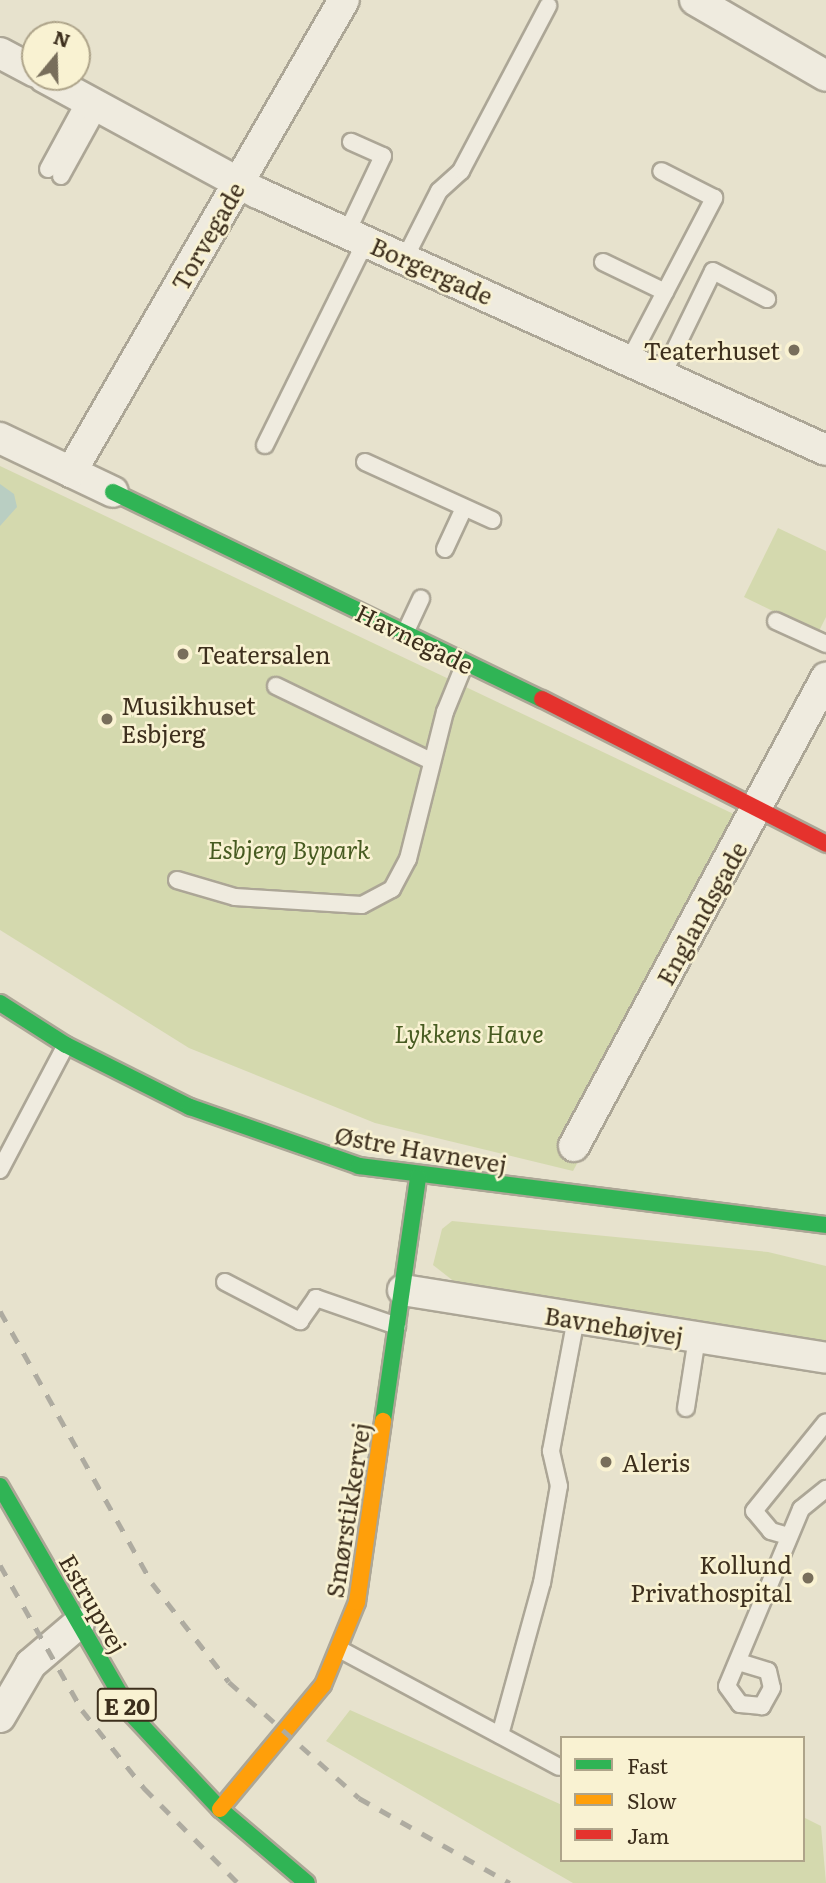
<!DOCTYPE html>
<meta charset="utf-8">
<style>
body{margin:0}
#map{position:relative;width:826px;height:1883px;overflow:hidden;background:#e7e2cd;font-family:Literata,serif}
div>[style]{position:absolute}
.green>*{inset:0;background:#d4d9ae}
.water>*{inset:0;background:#b9cec2}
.roads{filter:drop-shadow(2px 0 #aca696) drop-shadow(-2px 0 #aca696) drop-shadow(0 2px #aca696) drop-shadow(0 -2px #aca696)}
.lane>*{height:16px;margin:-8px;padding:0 8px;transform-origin:8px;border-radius:8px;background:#efebdf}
.street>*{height:30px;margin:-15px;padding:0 15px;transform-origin:15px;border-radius:15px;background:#efebdf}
.fast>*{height:16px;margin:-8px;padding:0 8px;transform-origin:8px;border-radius:8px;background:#30b455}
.slow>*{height:16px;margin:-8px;padding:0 8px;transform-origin:8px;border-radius:8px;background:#ff9f0a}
.jam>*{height:16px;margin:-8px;padding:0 8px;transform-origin:8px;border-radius:8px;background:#e5322d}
.rail>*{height:5px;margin-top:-2.5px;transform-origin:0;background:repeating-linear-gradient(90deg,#aeaba0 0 12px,transparent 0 24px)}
.dots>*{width:19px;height:19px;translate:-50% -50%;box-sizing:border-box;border:4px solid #f9f2d2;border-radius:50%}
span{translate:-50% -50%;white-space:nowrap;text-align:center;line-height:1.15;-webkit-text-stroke:5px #f9f2d2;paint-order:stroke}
.shield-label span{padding:2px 5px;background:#f9f2d2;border:2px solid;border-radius:5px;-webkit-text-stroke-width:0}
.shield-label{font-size:23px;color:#3d2f1d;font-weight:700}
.street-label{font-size:24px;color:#3d2f1d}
.poi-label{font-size:24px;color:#3d2f1d}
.right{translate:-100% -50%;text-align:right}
.left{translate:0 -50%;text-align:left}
.park-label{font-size:24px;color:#475b21;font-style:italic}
.legend{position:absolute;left:560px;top:1736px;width:245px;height:126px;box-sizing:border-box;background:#f9f2d2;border:2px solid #aea48a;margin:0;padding:9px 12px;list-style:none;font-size:21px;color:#3d2f1d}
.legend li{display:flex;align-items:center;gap:14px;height:35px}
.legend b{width:35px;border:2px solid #aea48a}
.north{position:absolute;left:21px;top:21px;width:70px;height:70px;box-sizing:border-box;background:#f9f2d2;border:2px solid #aea48a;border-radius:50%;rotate:19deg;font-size:19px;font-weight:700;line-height:28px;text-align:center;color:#3d2f1d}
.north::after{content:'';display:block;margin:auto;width:24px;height:32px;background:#786e5b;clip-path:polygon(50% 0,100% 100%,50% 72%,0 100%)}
</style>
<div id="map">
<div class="green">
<i style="clip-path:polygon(0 466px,761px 827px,573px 1171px,375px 1123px,189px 1048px,0 930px)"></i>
<i style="clip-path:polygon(778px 528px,826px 551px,826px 617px,818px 633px,744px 597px)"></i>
<i style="clip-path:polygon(452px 1221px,768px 1252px,826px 1266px,826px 1344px,456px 1283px,433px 1265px,442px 1229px)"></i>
<i style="clip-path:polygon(350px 1710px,562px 1805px,562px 1860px,803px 1860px,803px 1817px,821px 1826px,826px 1883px,573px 1883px,326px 1741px)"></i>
</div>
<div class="water">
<i style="clip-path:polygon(0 484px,14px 494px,17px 507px,0 526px)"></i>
</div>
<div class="roads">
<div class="lane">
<i style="left:48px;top:169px;width:80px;rotate:-61.5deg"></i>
<i style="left:61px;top:176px;width:79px;rotate:-61.2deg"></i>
<i style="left:347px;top:232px;width:84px;rotate:-64.7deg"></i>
<i style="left:383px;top:156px;width:35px;rotate:-156deg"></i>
<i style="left:405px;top:258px;width:75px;rotate:-63.1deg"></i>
<i style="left:439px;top:191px;width:30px;rotate:-42deg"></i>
<i style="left:461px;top:171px;width:187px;rotate:-62.2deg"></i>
<i style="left:603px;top:262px;width:69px;rotate:25.8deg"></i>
<i style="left:630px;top:359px;width:182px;rotate:-62.4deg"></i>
<i style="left:714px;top:198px;width:59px;rotate:-153deg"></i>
<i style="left:663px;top:374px;width:114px;rotate:-64.1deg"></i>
<i style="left:713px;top:271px;width:61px;rotate:27.4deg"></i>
<i style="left:265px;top:445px;width:228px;rotate:-63.7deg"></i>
<i style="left:365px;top:462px;width:140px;rotate:24.5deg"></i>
<i style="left:445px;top:549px;width:45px;rotate:-65.1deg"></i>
<i style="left:776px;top:621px;width:55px;rotate:24.7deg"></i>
<i style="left:405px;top:633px;width:38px;rotate:-65deg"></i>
<i style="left:276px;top:686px;width:172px;rotate:25.8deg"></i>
<i style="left:177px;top:880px;width:60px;rotate:16.3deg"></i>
<i style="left:235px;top:897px;width:127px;rotate:3.6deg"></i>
<i style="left:362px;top:905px;width:34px;rotate:-28deg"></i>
<i style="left:392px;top:889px;width:34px;rotate:-62deg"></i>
<i style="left:408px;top:859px;width:152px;rotate:-75.9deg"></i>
<i style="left:445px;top:712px;width:53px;rotate:-67.8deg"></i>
<i style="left:0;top:1170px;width:141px;rotate:-62.2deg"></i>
<i style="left:225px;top:1282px;width:85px;rotate:27.5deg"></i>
<i style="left:300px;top:1321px;width:28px;rotate:-55deg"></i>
<i style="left:316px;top:1298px;width:86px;rotate:19.1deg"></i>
<i style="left:686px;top:1408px;width:71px;rotate:-81.1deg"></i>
<i style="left:788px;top:1536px;width:18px;rotate:-164deg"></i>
<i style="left:771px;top:1531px;width:26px;rotate:-130deg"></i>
<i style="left:754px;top:1511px;width:114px;rotate:-51deg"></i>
<i style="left:341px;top:1650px;width:247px;rotate:28.2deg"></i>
<i style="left:742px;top:1663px;width:27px;rotate:17deg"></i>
<i style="left:768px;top:1671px;width:17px;rotate:77deg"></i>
<i style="left:772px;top:1688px;width:21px;rotate:119deg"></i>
<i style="left:762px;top:1706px;width:22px;rotate:-175deg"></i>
<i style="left:740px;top:1704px;width:22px;rotate:-126deg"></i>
<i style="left:727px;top:1686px;width:192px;rotate:-67.3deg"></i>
<i style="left:801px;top:1509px;width:32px;rotate:-39deg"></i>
<i style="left:500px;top:1735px;width:158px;rotate:-74.6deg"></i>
<i style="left:542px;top:1583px;width:98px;rotate:-80.1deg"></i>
<i style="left:559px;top:1486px;width:36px;rotate:-103deg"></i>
<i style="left:551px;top:1451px;width:134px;rotate:-79.3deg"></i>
</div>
<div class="street">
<i style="left:695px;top:0;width:151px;rotate:30.1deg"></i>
<i style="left:0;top:53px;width:40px;rotate:28deg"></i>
<i style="left:44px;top:77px;width:243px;rotate:28.5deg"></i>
<i style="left:258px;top:193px;width:623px;rotate:24.35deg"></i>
<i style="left:0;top:438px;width:125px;rotate:25.5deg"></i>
<i style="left:71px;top:472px;width:545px;rotate:-59.96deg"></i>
<i style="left:574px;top:1146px;width:532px;rotate:-61.7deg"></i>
<i style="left:403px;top:1290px;width:428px;rotate:9.1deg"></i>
<i style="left:0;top:1717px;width:61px;rotate:-59.7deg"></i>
<i style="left:31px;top:1664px;width:63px;rotate:-40.5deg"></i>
</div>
<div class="fast">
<i style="left:113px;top:492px;width:476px;rotate:25.8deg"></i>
<i style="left:0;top:1003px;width:78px;rotate:32.5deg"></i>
<i style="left:66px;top:1045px;width:139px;rotate:26.6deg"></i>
<i style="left:190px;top:1107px;width:179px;rotate:19.2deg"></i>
<i style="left:359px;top:1166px;width:471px;rotate:7.2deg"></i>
<i style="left:383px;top:1421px;width:246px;rotate:-81.8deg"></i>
<i style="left:0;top:1486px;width:264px;rotate:60deg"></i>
<i style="left:132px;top:1715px;width:129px;rotate:46.9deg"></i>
<i style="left:220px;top:1809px;width:114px;rotate:40.4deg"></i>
</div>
<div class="slow">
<i style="left:220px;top:1809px;width:161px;rotate:-50.3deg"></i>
<i style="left:323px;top:1685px;width:90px;rotate:-67.7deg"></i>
<i style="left:357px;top:1602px;width:183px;rotate:-81.8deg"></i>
</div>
<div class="jam">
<i style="left:542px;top:699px;width:319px;rotate:27deg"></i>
</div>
</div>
<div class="rail">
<i style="left:0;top:1311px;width:312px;rotate:60.8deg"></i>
<i style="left:152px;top:1583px;width:125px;rotate:52.1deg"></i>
<i style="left:229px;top:1682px;width:174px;rotate:41.7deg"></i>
<i style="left:359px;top:1798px;width:173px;rotate:29.4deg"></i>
<i style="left:0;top:1565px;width:167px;rotate:60.5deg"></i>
<i style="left:82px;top:1710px;width:100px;rotate:51.5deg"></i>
<i style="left:144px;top:1788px;width:134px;rotate:45.3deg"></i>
</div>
<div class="dots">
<i style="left:794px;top:350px;background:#786e5b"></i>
<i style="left:183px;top:654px;background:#786e5b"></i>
<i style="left:107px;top:719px;background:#786e5b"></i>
<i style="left:606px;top:1462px;background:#786e5b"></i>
<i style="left:808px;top:1578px;background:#786e5b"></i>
</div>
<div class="shield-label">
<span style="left:127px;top:1705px">E 20</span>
</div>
<div class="street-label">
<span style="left:207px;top:236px;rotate:-60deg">Torvegade</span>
<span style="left:432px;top:270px;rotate:24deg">Borgergade</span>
<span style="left:415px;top:638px;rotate:26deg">Havnegade</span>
<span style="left:701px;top:913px;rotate:-61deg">Englandsgade</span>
<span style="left:421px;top:1149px;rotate:10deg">Østre Havnevej</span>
<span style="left:614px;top:1325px;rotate:9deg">Bavnehøjvej</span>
<span style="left:347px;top:1510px;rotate:-81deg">Smørstikkervej</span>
<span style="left:94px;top:1603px;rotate:60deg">Estrupvej</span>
</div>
<div class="poi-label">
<span class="right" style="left:780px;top:350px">Teaterhuset</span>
<span class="left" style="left:197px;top:654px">Teatersalen</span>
<span class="left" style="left:121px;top:719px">Musikhuset<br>Esbjerg</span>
<span class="left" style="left:622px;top:1462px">Aleris</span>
<span class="right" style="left:792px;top:1578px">Kollund<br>Privathospital</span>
</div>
<div class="park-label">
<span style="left:289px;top:849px">Esbjerg Bypark</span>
<span style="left:469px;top:1033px">Lykkens Have</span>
</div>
<ul class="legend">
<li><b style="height:9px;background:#30b455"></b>Fast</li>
<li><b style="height:9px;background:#ff9f0a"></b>Slow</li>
<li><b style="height:9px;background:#e5322d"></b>Jam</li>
</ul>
<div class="north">N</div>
</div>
